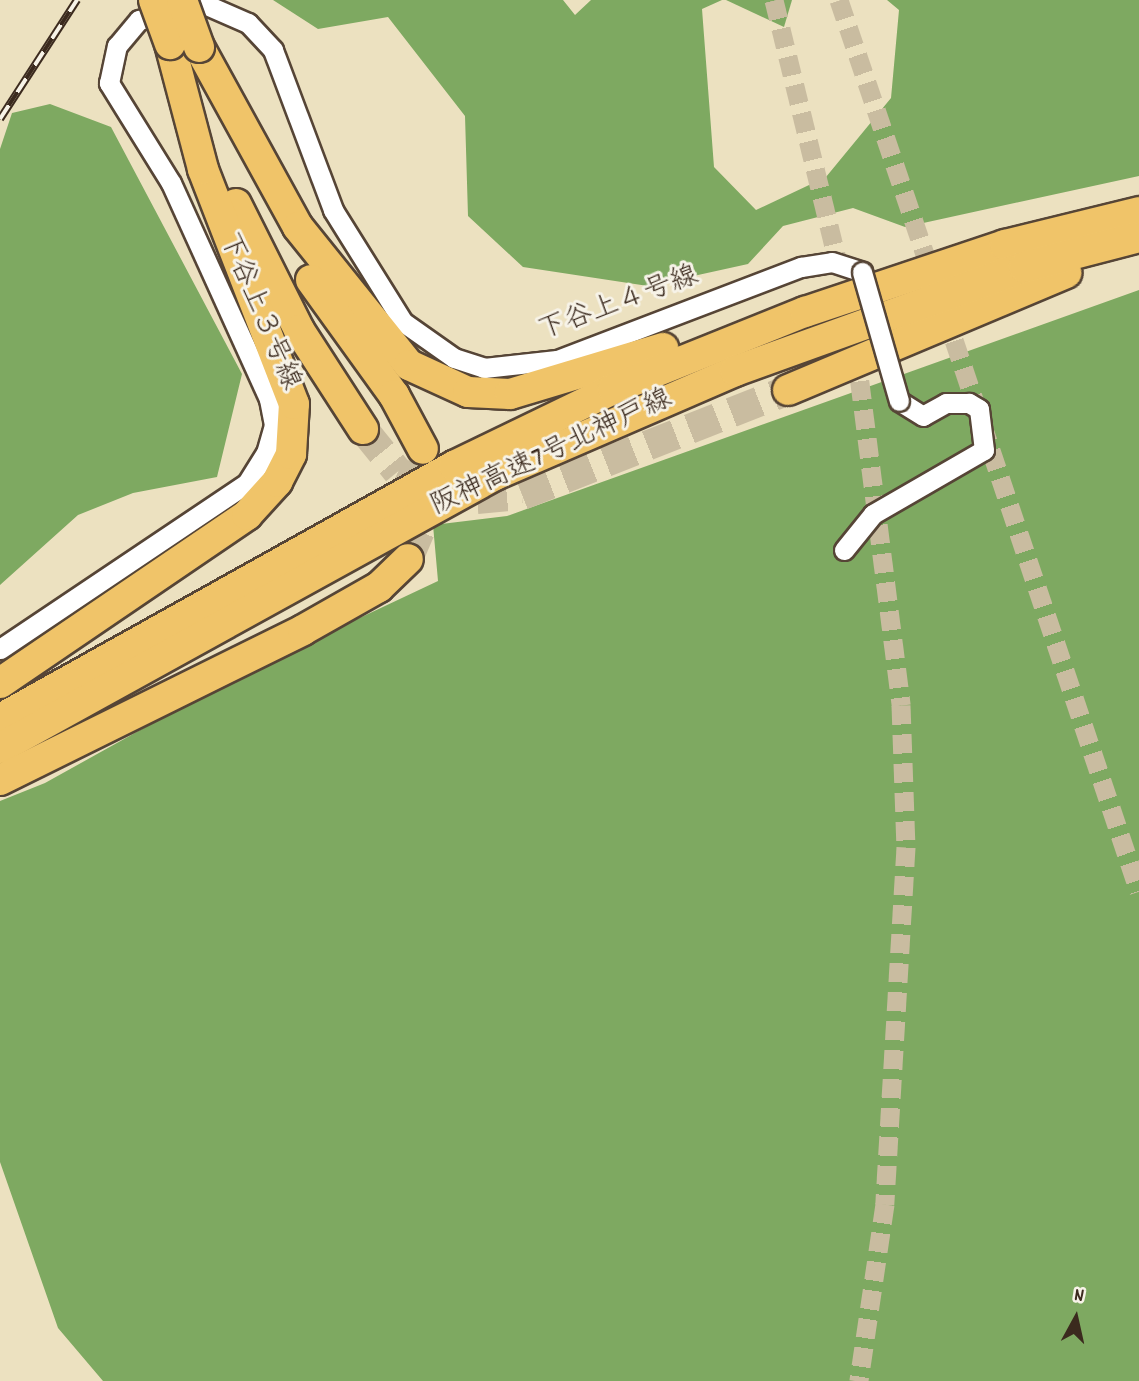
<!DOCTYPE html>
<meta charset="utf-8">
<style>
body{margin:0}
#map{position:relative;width:1139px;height:1381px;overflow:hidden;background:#ece1c0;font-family:Dekko,"Klee One",sans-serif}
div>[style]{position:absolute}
.forest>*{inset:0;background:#7ea961}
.minor-tunnel>*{height:19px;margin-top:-9.5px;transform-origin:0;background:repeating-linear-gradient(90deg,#c9bca0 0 19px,transparent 0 29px)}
.highway-tunnel>*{height:30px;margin-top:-15px;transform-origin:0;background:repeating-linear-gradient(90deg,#c9bca0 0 30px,transparent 0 45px)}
.roads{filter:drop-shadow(2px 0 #564536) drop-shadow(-2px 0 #564536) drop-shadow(0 2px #564536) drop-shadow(0 -2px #564536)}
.minor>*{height:19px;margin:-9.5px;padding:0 9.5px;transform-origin:9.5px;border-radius:9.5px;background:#fff}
.highway>*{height:30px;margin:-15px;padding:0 15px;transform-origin:15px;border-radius:15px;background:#f0c469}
.rail>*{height:8px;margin-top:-4px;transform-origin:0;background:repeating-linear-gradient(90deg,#f7f3e8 0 16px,#3b2a1e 0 32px);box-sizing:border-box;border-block:2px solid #3b2a1e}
.bridges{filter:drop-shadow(2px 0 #564536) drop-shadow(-2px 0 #564536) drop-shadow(0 2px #564536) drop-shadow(0 -2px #564536)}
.minor-bridge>*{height:19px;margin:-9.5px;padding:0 9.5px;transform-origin:9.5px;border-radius:9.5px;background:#fff}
.highway-bridge>*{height:30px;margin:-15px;padding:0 15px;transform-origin:15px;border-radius:15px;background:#f0c469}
span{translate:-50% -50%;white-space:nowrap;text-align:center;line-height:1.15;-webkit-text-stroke:6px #f7f3e8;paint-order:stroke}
.street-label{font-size:28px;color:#3b2a1e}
.north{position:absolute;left:1041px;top:1283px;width:70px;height:70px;-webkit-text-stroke:5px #f7f3e8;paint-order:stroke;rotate:8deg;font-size:19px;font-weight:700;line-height:28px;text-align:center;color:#3b2a1e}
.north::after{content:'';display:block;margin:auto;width:24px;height:32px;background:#3b2a1e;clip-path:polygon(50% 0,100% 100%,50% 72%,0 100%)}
</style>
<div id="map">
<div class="forest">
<i style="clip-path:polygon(273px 0,563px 0,575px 15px,591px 0,722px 0,702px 9px,714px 167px,756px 210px,826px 177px,891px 98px,899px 10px,887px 0,1139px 0,1139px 176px,905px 227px,853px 208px,783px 226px,748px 264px,648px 286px,523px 267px,468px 216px,465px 116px,388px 17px,318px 29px)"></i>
<i style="clip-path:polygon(726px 0,792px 0,784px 27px)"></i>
<i style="clip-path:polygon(50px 104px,111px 127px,242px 374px,217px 477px,133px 493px,78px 515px,0 585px,0 149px,12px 113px)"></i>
<i style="clip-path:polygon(1139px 290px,1139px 1381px,103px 1381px,58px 1328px,0 1162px,0 801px,45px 783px,241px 674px,438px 581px,433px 525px,507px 516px)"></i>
</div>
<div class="minor-tunnel">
<i style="left:774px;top:0;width:317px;rotate:76.3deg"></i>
<i style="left:839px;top:0;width:297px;rotate:71.3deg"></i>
<i style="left:945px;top:313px;width:610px;rotate:71.45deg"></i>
<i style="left:856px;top:352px;width:356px;rotate:82.7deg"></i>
<i style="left:901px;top:705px;width:142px;rotate:88deg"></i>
<i style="left:906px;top:847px;width:358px;rotate:93.4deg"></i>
<i style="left:885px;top:1204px;width:179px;rotate:98.4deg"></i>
</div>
<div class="highway-tunnel">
<i style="left:363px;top:429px;width:55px;rotate:50.9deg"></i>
<i style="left:398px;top:472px;width:43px;rotate:26deg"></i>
<i style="left:437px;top:491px;width:41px;rotate:11.3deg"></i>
<i style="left:477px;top:499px;width:45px;rotate:-5.1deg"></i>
<i style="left:522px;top:495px;width:286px;rotate:-21.5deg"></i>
<i style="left:408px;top:559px;width:43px;rotate:-67deg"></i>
<i style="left:425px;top:519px;width:21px;rotate:-87deg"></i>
</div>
<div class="roads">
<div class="minor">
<i style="left:173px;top:11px;width:30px;rotate:-15deg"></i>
<i style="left:202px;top:3px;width:50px;rotate:23.5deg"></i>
<i style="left:248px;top:23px;width:37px;rotate:47deg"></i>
<i style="left:273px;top:50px;width:171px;rotate:69.4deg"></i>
<i style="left:333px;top:210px;width:132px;rotate:58deg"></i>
<i style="left:403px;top:322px;width:62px;rotate:35.2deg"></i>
<i style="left:454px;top:358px;width:32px;rotate:18deg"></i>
<i style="left:484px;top:368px;width:73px;rotate:-6.3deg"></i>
<i style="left:557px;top:360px;width:261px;rotate:-20.9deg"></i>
<i style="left:801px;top:267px;width:31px;rotate:-9deg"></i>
<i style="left:832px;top:262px;width:32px;rotate:18deg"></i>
<i style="left:844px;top:550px;width:46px;rotate:-51.1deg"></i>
<i style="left:873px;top:514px;width:128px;rotate:-30deg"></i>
<i style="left:984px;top:450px;width:41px;rotate:-97deg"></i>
<i style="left:979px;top:409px;width:12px;rotate:-149deg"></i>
<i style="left:969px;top:403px;width:23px;rotate:180deg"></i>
<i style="left:946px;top:403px;width:26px;rotate:151deg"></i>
<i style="left:923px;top:416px;width:28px;rotate:-148deg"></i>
<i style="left:0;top:649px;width:298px;rotate:-33.9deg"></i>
<i style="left:247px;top:483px;width:36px;rotate:-58deg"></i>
<i style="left:266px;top:453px;width:29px;rotate:-74deg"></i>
<i style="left:274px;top:425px;width:26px;rotate:-101deg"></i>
<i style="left:269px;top:399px;width:237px;rotate:-114.4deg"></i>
<i style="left:171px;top:183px;width:118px;rotate:-121.8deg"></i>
<i style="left:109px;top:83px;width:38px;rotate:-78deg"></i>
<i style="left:117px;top:46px;width:34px;rotate:-50deg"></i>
<i style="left:139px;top:20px;width:30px;rotate:-15deg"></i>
</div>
<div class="highway">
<i style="left:199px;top:47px;width:205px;rotate:61.2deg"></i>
<i style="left:298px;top:227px;width:177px;rotate:51.2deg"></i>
<i style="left:409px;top:365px;width:65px;rotate:24.6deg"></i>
<i style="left:468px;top:392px;width:42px;rotate:2.7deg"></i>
<i style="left:510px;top:394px;width:160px;rotate:-16.7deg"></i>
<i style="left:236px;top:204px;width:141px;rotate:63.4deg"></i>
<i style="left:299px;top:330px;width:118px;rotate:57.1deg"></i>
<i style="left:311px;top:280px;width:142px;rotate:54.2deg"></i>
<i style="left:394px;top:395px;width:61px;rotate:61.8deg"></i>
<i style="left:788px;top:390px;width:302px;rotate:-22.8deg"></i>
<i style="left:0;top:683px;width:299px;rotate:-34.2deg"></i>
<i style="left:247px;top:515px;width:45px;rotate:-47.7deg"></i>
<i style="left:277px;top:482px;width:31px;rotate:-63deg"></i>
<i style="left:291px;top:454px;width:50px;rotate:-86.6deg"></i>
<i style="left:294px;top:404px;width:252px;rotate:-111.2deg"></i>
<i style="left:203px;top:169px;width:129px;rotate:-104.8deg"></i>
<i style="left:0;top:719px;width:520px;rotate:-29.13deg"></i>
<i style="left:454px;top:466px;width:177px;rotate:-25.8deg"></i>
<i style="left:613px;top:389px;width:207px;rotate:-21.9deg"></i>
<i style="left:805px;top:312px;width:211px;rotate:-18.5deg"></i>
<i style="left:1005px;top:245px;width:138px;rotate:-13.8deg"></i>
<i style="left:0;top:748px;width:565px;rotate:-28.88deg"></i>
<i style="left:495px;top:475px;width:262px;rotate:-23.4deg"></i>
<i style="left:735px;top:371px;width:307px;rotate:-19.8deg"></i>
<i style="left:1024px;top:267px;width:119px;rotate:-14.6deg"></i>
<i style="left:0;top:780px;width:338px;rotate:-26.3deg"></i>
<i style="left:303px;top:630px;width:87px;rotate:-29.5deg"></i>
<i style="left:379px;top:587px;width:40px;rotate:-44deg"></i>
</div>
</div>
<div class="rail">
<i style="left:0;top:119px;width:142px;rotate:-57.1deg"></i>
</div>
<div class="bridges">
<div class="minor-bridge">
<i style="left:862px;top:272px;width:134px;rotate:74deg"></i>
</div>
<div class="highway-bridge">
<i style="left:154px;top:0;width:47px;rotate:70deg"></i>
<i style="left:182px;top:0;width:50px;rotate:70.1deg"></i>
</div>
</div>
<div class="street-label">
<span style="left:619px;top:305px;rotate:-20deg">下谷上４号線</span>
<span style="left:258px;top:312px;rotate:67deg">下谷上３号線</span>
<span style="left:552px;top:454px;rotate:-25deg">阪神高速7号北神戸線</span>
</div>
<div class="north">N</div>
</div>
